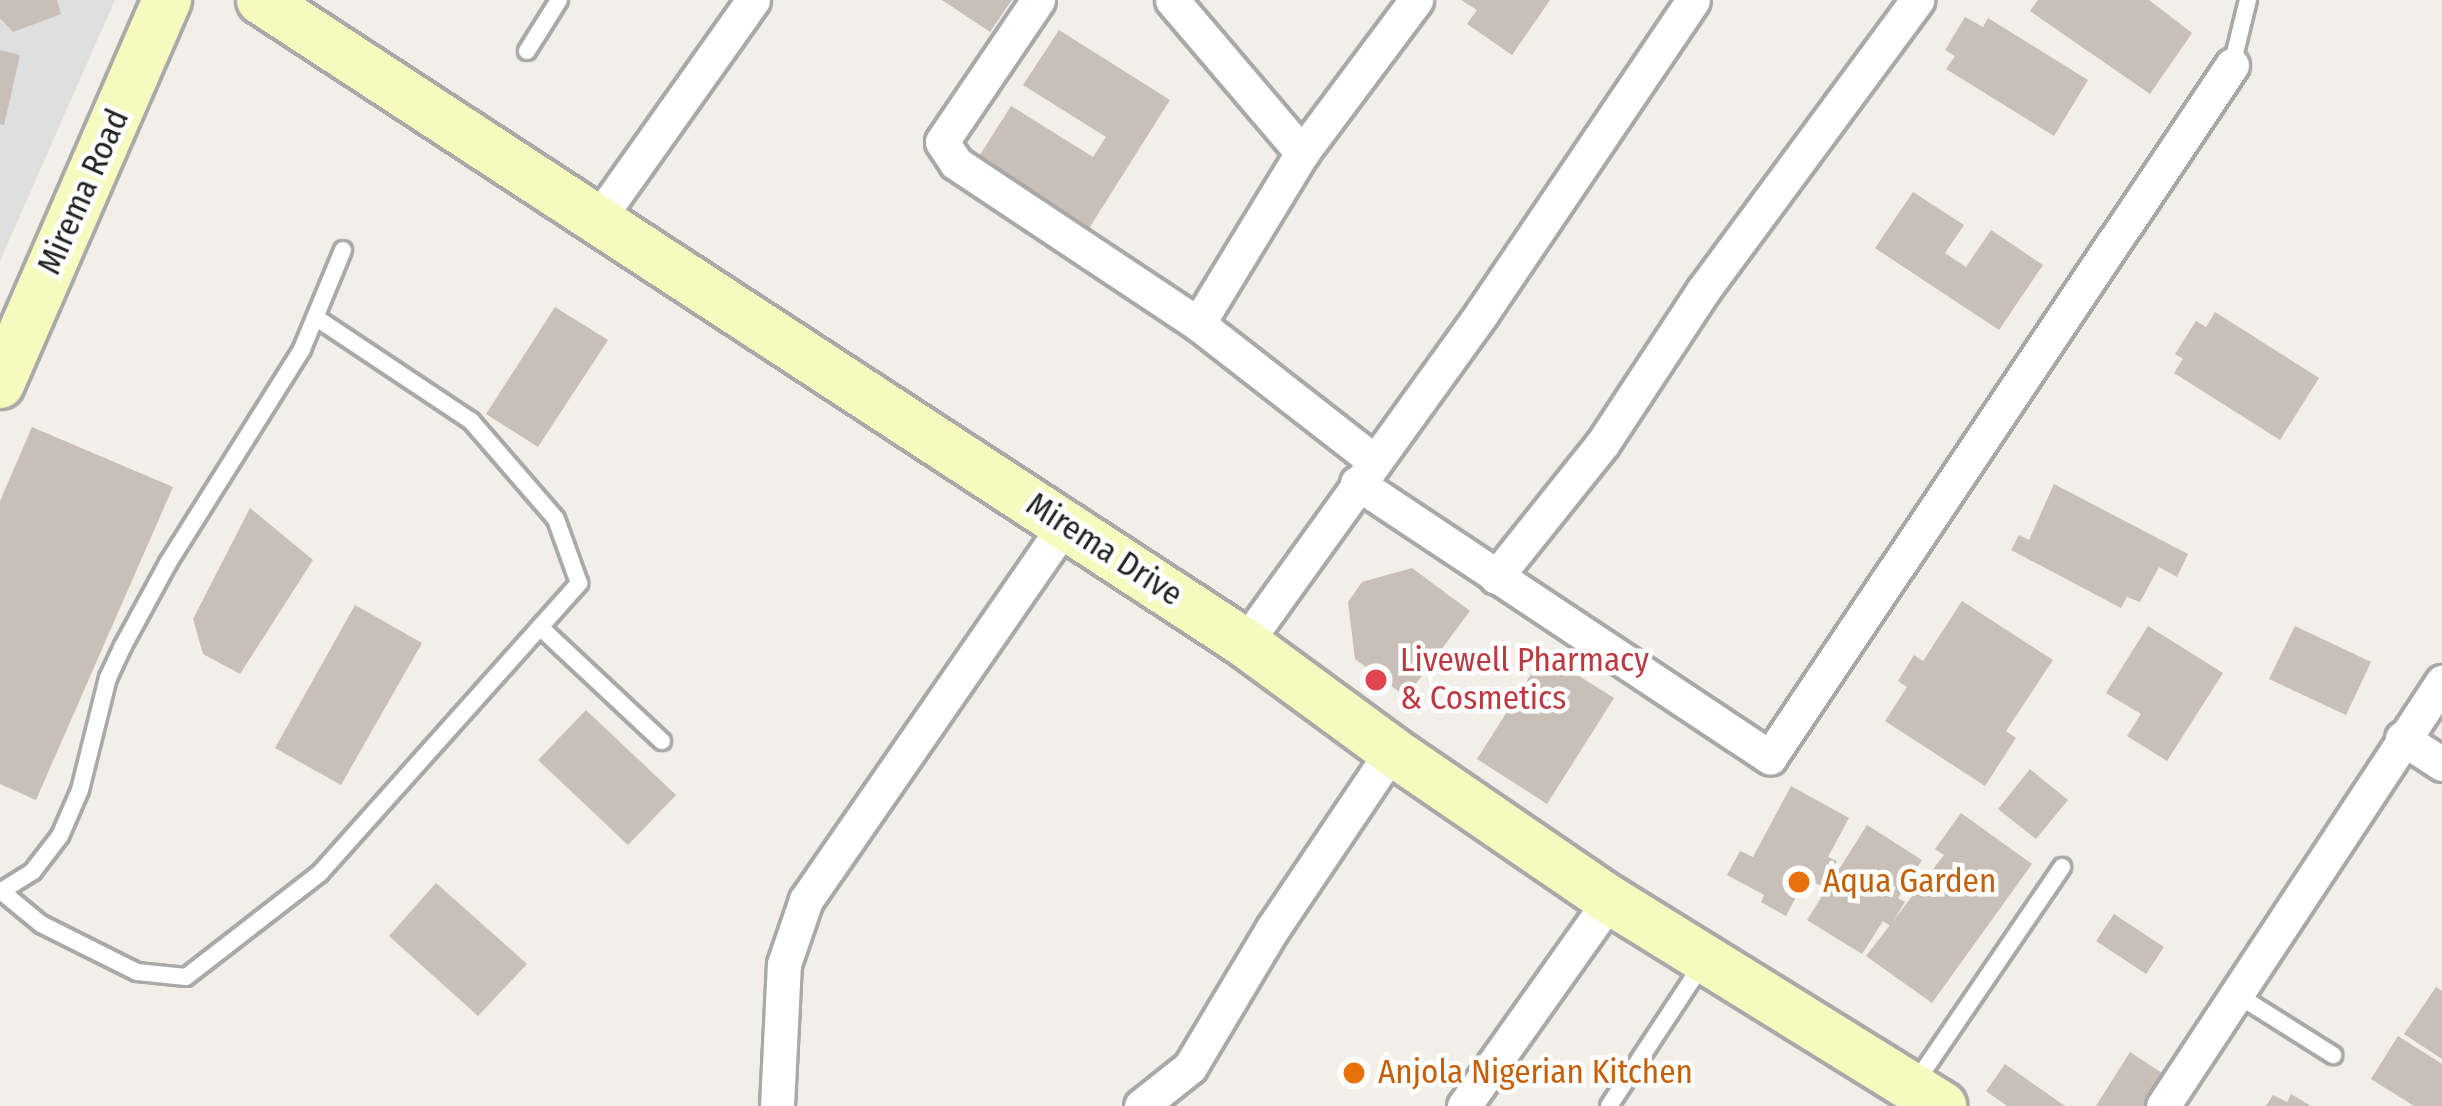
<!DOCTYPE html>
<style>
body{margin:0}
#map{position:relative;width:2442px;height:1106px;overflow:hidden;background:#f2efe9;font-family:"Fira Sans Condensed",sans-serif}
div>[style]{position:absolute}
.residential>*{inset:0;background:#e0dfdf}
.building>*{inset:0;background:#c7bfb8}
.roads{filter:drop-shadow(3px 0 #a9a9a9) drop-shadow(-3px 0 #a9a9a9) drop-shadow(0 3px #a9a9a9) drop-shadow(0 -3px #a9a9a9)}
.lane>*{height:16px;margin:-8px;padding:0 8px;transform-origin:8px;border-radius:8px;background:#fff}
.street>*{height:33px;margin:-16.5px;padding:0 16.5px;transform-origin:16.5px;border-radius:16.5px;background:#fff}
.secondary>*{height:48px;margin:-24px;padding:0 24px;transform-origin:24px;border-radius:24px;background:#f7fabf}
.dots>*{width:33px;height:33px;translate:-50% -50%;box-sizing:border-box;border:6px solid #fff;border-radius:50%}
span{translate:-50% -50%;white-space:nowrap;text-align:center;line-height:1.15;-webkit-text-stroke:9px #fff;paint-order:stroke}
.street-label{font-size:33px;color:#222}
.health-label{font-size:33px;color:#be3a42}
.left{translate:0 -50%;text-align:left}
.food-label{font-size:33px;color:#c56008}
</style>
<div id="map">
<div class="residential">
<i style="clip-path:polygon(0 0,115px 0,0 261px)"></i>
</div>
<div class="building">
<i style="clip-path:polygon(0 0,57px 0,61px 14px,13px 32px,0 18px)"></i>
<i style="clip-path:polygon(942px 0,1012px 0,990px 32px)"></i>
<i style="clip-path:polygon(1461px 0,1550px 0,1512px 55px,1467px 24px,1477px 10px)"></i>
<i style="clip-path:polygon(2038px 0,2149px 0,2192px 33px,2150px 94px,2030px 11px)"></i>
<i style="clip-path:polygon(1965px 17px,1983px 27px,1988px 18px,2088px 80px,2054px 136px,1946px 69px,1955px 56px,1945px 50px)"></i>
<i style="clip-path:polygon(1059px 30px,1170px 100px,1088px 230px,976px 161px,1011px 106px,1093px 157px,1106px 137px,1023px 85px)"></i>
<i style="clip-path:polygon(0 50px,20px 55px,4px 125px,0 124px)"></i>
<i style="clip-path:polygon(1913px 192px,1964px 225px,1945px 253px,1966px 267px,1991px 230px,2043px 265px,1999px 330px,1875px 248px)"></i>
<i style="clip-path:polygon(555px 307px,608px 340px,538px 447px,486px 414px)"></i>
<i style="clip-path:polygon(2215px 312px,2319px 378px,2280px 440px,2174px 373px,2183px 359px,2175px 354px,2196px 321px,2206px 327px)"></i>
<i style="clip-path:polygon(32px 427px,173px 487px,36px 800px,0 784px,0 501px)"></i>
<i style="clip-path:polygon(2054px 484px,2188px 554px,2177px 577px,2159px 567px,2140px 602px,2127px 597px,2121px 608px,2011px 550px,2019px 535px,2029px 540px)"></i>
<i style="clip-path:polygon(250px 508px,313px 560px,240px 674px,203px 654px,193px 619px)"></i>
<i style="clip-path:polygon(1412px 568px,1470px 611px,1406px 697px,1355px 659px,1348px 602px,1362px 582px)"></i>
<i style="clip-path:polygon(1962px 601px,2053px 660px,2006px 731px,2016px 738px,1985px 786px,1885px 721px,1907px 687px,1898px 681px,1914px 655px,1923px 661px)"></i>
<i style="clip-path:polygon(355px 605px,422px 643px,341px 785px,275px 748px)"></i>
<i style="clip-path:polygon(2148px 626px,2223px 673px,2167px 761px,2127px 736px,2141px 714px,2106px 693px)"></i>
<i style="clip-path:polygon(2295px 626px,2371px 662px,2346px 715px,2269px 679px)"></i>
<i style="clip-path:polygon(1544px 654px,1614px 698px,1547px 804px,1477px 759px)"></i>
<i style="clip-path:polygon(586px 710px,676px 795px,628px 845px,538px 760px)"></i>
<i style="clip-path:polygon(2030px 769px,2068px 800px,2036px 839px,1998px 809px)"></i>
<i style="clip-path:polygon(1791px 786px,1849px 818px,1828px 857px,1837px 861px,1823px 887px,1806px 878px,1786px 916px,1761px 902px,1764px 895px,1727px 875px,1740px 851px,1753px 857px)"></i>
<i style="clip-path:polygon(1961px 813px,2032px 864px,1932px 1003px,1866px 956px,1944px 855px,1935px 849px)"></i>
<i style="clip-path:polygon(1867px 825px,1922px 860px,1898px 898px,1905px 902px,1890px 926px,1883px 921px,1862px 954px,1807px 920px)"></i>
<i style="clip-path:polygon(436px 883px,527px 964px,478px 1016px,389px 936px)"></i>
<i style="clip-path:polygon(2114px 914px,2164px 947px,2146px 974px,2096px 941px)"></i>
<i style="clip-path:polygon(2436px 987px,2442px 991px,2442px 1059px,2404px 1034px)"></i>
<i style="clip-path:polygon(2398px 1036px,2442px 1064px,2442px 1106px,2414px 1106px,2371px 1079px)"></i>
<i style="clip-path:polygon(2130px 1052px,2168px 1077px,2149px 1106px,2096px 1106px)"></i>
<i style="clip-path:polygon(2005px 1064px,2065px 1106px,2007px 1106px,1986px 1091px)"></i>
<i style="clip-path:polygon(2291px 1094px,2311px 1106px,2266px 1106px,2273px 1095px,2287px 1102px)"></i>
</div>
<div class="roads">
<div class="lane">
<i style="left:527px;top:51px;width:60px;rotate:-57.9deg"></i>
<i style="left:2232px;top:65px;width:67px;rotate:-76.2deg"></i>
<i style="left:540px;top:627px;width:167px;rotate:43.1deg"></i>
<i style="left:1px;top:891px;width:52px;rotate:39.5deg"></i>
<i style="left:41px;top:924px;width:107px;rotate:26.6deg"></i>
<i style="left:137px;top:972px;width:49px;rotate:5.8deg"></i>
<i style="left:186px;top:977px;width:170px;rotate:-37.8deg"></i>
<i style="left:320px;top:873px;width:389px;rotate:-48.2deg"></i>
<i style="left:579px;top:583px;width:68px;rotate:-109.8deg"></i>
<i style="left:556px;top:519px;width:130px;rotate:-130.9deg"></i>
<i style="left:471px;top:421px;width:187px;rotate:-146.3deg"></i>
<i style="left:0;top:892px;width:39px;rotate:-32deg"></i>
<i style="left:33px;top:871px;width:44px;rotate:-52.4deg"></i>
<i style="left:60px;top:836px;width:50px;rotate:-66.5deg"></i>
<i style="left:80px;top:790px;width:115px;rotate:-76deg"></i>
<i style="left:108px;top:678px;width:35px;rotate:-65deg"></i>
<i style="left:123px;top:646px;width:94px;rotate:-61.5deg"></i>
<i style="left:168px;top:563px;width:252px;rotate:-57.9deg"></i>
<i style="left:302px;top:349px;width:107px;rotate:-67.5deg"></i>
<i style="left:2236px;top:994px;width:115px;rotate:32.2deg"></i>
<i style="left:1916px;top:1082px;width:260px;rotate:-55.8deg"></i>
<i style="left:1609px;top:1106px;width:171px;rotate:-56.7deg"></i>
</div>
<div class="street">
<i style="left:1038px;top:0;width:171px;rotate:124.1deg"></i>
<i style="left:942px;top:142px;width:25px;rotate:56deg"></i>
<i style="left:956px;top:163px;width:291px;rotate:33.6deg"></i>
<i style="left:1172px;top:0;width:201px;rotate:49.6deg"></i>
<i style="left:598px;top:219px;width:268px;rotate:-54.7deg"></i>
<i style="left:1373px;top:460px;width:222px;rotate:-142.1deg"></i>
<i style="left:1198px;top:324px;width:200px;rotate:-58.7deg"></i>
<i style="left:1302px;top:153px;width:191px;rotate:-53.3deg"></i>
<i style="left:1357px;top:483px;width:496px;rotate:33.6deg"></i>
<i style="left:1770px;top:757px;width:832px;rotate:-56.27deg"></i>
<i style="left:1496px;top:577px;width:171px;rotate:-51.4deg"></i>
<i style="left:1603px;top:443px;width:181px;rotate:-56.7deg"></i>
<i style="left:1702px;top:292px;width:363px;rotate:-53.6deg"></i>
<i style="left:1245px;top:643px;width:406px;rotate:-54.3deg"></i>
<i style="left:1482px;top:313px;width:377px;rotate:-56deg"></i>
<i style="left:2402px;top:738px;width:48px;rotate:33deg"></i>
<i style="left:777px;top:1106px;width:142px;rotate:-87.2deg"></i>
<i style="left:784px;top:964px;width:68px;rotate:-71deg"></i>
<i style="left:806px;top:900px;width:456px;rotate:-55.4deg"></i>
<i style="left:1141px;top:1106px;width:63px;rotate:-38.5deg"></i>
<i style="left:1190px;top:1067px;width:162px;rotate:-59.2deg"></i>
<i style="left:1273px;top:928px;width:213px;rotate:-56.1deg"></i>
<i style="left:1464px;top:1106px;width:252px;rotate:-54.7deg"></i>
<i style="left:2163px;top:1106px;width:508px;rotate:-56.65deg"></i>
</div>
<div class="secondary">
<i style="left:261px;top:0;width:1175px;rotate:33.16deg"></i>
<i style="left:1245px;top:643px;width:182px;rotate:36.3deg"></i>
<i style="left:1392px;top:751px;width:264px;rotate:34.4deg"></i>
<i style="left:1610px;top:900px;width:391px;rotate:31.8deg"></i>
<i style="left:0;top:384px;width:419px;rotate:-66.5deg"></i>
</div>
</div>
<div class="dots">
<i style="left:1376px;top:680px;background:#e0444e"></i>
<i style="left:1799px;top:882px;background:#e8710a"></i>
<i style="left:1354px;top:1073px;background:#e8710a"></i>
</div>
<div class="street-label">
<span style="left:84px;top:192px;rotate:-66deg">Mirema Road</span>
<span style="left:1104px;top:550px;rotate:33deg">Mirema Drive</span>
</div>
<div class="health-label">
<span class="left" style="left:1400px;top:680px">Livewell Pharmacy<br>&amp; Cosmetics</span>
</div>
<div class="food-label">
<span class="left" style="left:1823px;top:882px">Aqua Garden</span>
<span class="left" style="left:1378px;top:1073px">Anjola Nigerian Kitchen</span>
</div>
</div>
